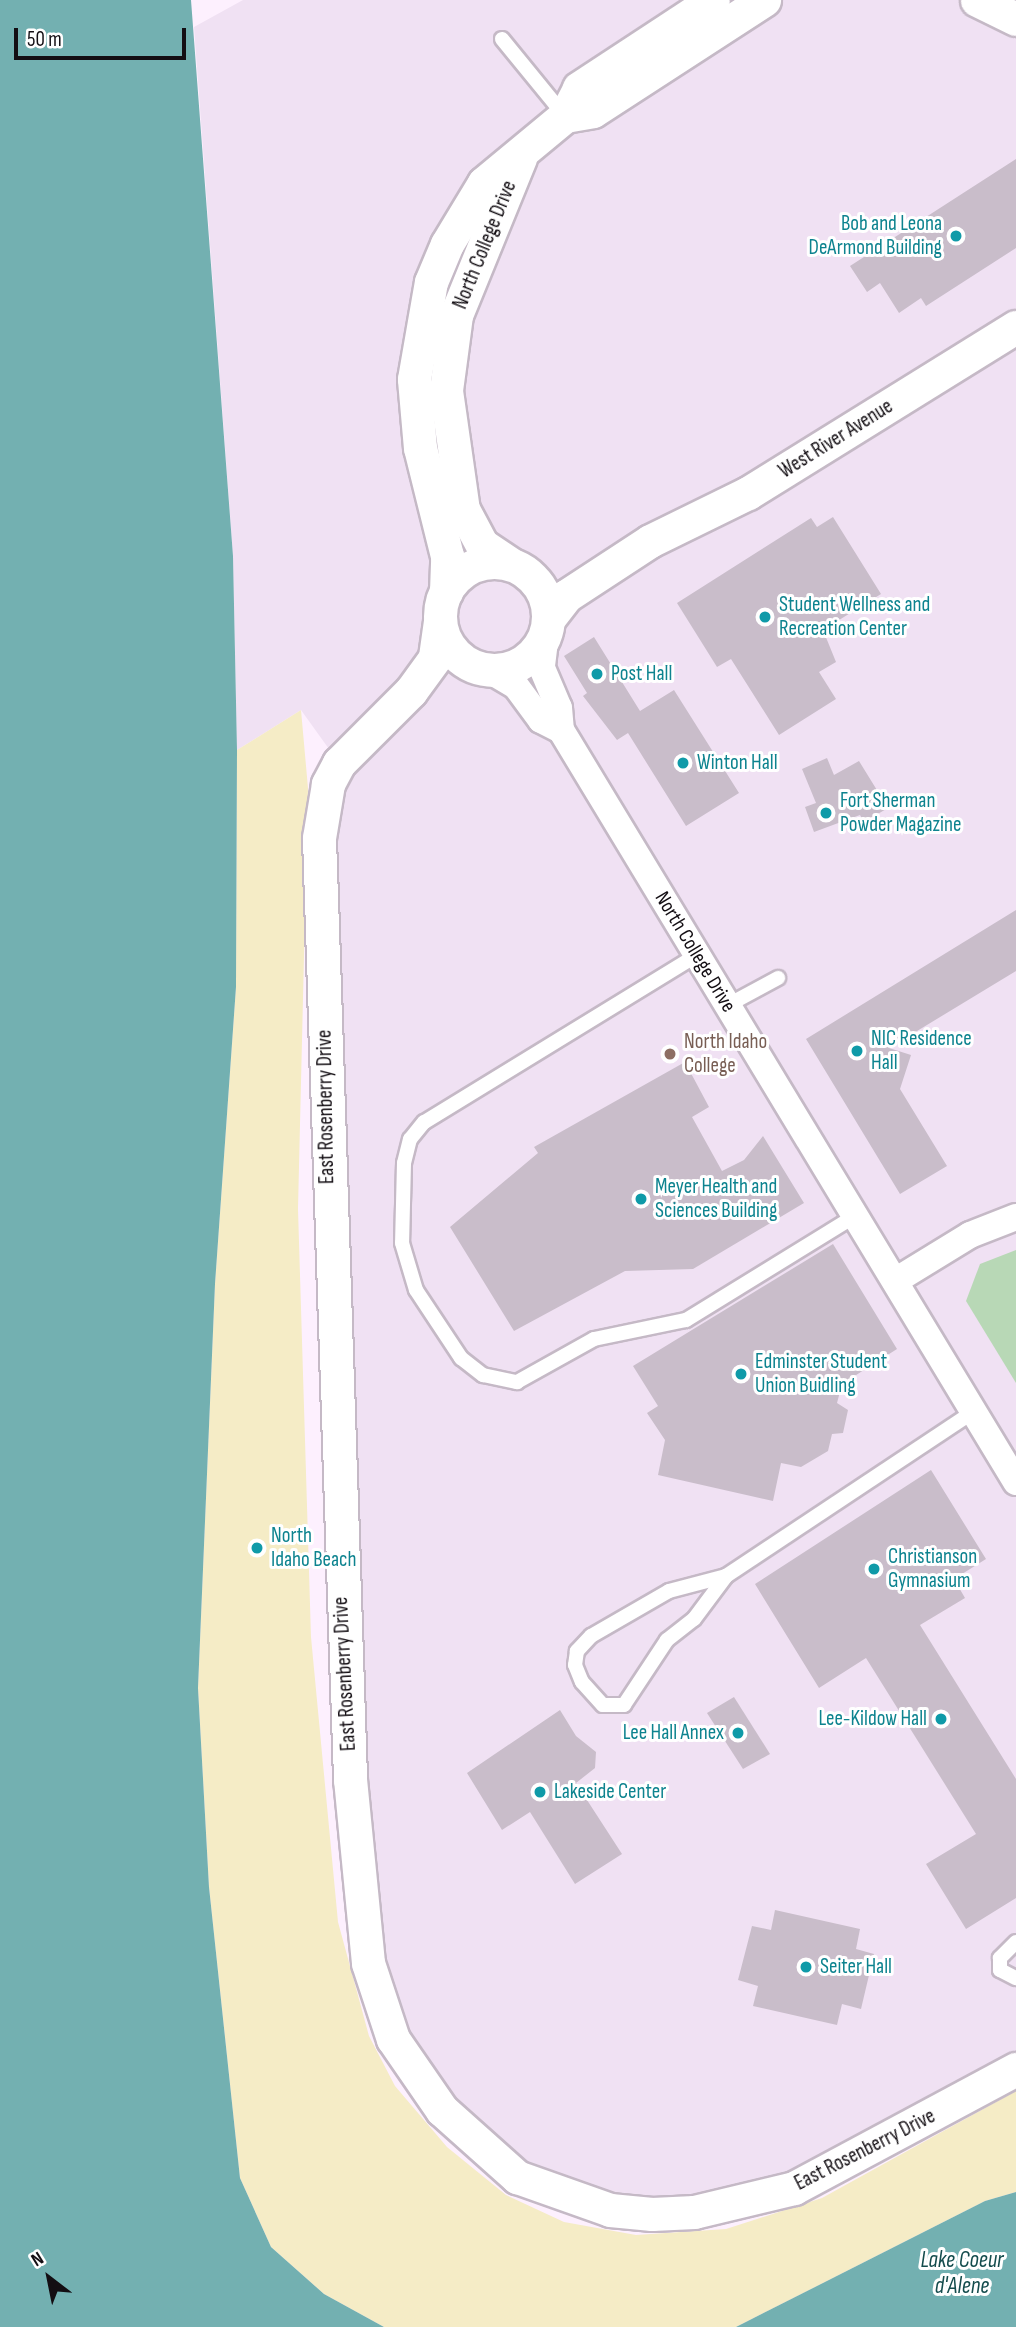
<!DOCTYPE html>
<style>
body{margin:0}
#map{position:relative;width:1016px;height:2327px;overflow:hidden;background:#fdf0fe;font-family:"Sofia Sans Condensed",sans-serif}
div>[style]{position:absolute}
.education>*{inset:0;background:#f0e1f3}
.green>*{inset:0;background:#b8d8b6}
.sand>*{inset:0;background:#f5ecc6}
.water>*{inset:0;background:#73b0b1}
.building>*{inset:0;background:#c9bdca}
.roads{filter:drop-shadow(2px 0 #c5b9c6) drop-shadow(-2px 0 #c5b9c6) drop-shadow(0 2px #c5b9c6) drop-shadow(0 -2px #c5b9c6)}
.service>*{height:14px;margin:-7px;padding:0 7px;transform-origin:7px;border-radius:7px;background:#fff}
.minor>*{height:26px;margin:-13px;padding:0 13px;transform-origin:13px;border-radius:13px;background:#fff}
.tertiary>*{height:33px;margin:-16.5px;padding:0 16.5px;transform-origin:16.5px;border-radius:16.5px;background:#fff}
.tertiary>.ring{margin:-16.5px;padding:0;box-sizing:content-box;background:none;border:33px solid #fff;border-radius:50%}
.dots>*{width:19px;height:19px;translate:-50% -50%;box-sizing:border-box;border:4px solid #fff;border-radius:50%}
span{translate:-50% -50%;white-space:nowrap;text-align:center;line-height:1.15;-webkit-text-stroke:6px #fff;paint-order:stroke}
.culture-label{font-size:21px;color:#0d838f}
.right{translate:-100% -50%;text-align:right}
.left{translate:0 -50%;text-align:left}
.street-label{font-size:21px;color:#130e13}
.education-label{font-size:21px;color:#785e54}
.water-label{font-size:23px;color:#144c4d;font-style:italic}
.north{position:absolute;left:14px;top:2243px;width:70px;height:70px;-webkit-text-stroke:5px #fff;paint-order:stroke;rotate:328deg;font-size:19px;font-weight:700;line-height:28px;text-align:center;color:#130e13}
.north::after{content:'';display:block;margin:auto;width:24px;height:32px;background:#130e13;clip-path:polygon(50% 0,100% 100%,50% 72%,0 100%)}
.scale{position:absolute;left:14px;top:28px;width:172px;height:32px;box-sizing:border-box;border:4px solid #130e13;border-top:0;padding-left:9px;font-size:21px;line-height:24px;white-space:nowrap;color:#130e13;-webkit-text-stroke:5px #fff;paint-order:stroke}
</style>
<div id="map">
<div class="education">
<i style="clip-path:polygon(243px 0,1016px 0,1016px 2069px,794px 2188px,610px 2210px,466px 2135px,368px 1963px,319px 838px,339px 763px,301px 710px,237px 750px,233px 556px,194px 27px)"></i>
</div>
<div class="green">
<i style="clip-path:polygon(1016px 1250px,1016px 1383px,966px 1301px,980px 1264px)"></i>
</div>
<div class="sand">
<i style="clip-path:polygon(301px 710px,308px 788px,298px 1209px,311px 1637px,338px 1922px,369px 2036px,395px 2086px,447px 2147px,506px 2195px,564px 2222px,636px 2235px,726px 2229px,822px 2198px,1016px 2091px,1016px 2192px,985px 2201px,736px 2327px,384px 2327px,324px 2294px,271px 2247px,240px 2178px,209px 1887px,198px 1688px,215px 1284px,236px 987px,237px 750px)"></i>
</div>
<div class="water">
<i style="clip-path:polygon(0 0,191px 0,233px 556px,237px 750px,236px 987px,215px 1284px,198px 1688px,209px 1887px,240px 2178px,271px 2247px,324px 2294px,384px 2327px,0 2327px)"></i>
<i style="clip-path:polygon(1016px 2192px,1016px 2327px,736px 2327px,985px 2201px)"></i>
</div>
<div class="building">
<i style="clip-path:polygon(1016px 159px,1016px 248px,926px 306px,921px 298px,899px 313px,880px 283px,867px 292px,850px 266px)"></i>
<i style="clip-path:polygon(833px 517px,881px 594px,823px 630px,836px 662px,819px 672px,836px 699px,779px 735px,731px 659px,717px 667px,677px 603px,811px 518px,817px 527px)"></i>
<i style="clip-path:polygon(594px 637px,640px 711px,674px 690px,739px 793px,686px 826px,628px 733px,617px 740px,583px 696px,587px 693px,564px 656px)"></i>
<i style="clip-path:polygon(827px 758px,834px 775px,859px 761px,888px 808px,864px 822px,860px 815px,814px 832px,805px 807px,816px 803px,802px 769px)"></i>
<i style="clip-path:polygon(1016px 910px,1016px 971px,889px 1048px,911px 1055px,900px 1089px,947px 1166px,900px 1194px,806px 1039px)"></i>
<i style="clip-path:polygon(685px 1062px,709px 1107px,692px 1117px,722px 1171px,744px 1160px,763px 1136px,804px 1203px,693px 1269px,625px 1271px,514px 1331px,450px 1227px,538px 1153px,534px 1147px)"></i>
<i style="clip-path:polygon(833px 1244px,897px 1349px,842px 1384px,837px 1403px,848px 1410px,843px 1433px,832px 1434px,828px 1451px,801px 1467px,781px 1463px,773px 1501px,658px 1475px,665px 1440px,647px 1413px,658px 1406px,633px 1366px)"></i>
<i style="clip-path:polygon(931px 1470px,986px 1559px,954px 1579px,965px 1598px,920px 1625px,1016px 1779px,1016px 1898px,966px 1929px,926px 1864px,976px 1834px,866px 1658px,819px 1688px,755px 1584px)"></i>
<i style="clip-path:polygon(734px 1697px,770px 1754px,743px 1769px,707px 1713px)"></i>
<i style="clip-path:polygon(560px 1710px,576px 1736px,596px 1752px,595px 1768px,576px 1783px,622px 1854px,575px 1884px,530px 1812px,502px 1830px,467px 1773px)"></i>
<i style="clip-path:polygon(775px 1910px,860px 1929px,856px 1949px,874px 1954px,861px 2009px,842px 2004px,837px 2025px,753px 2006px,758px 1986px,738px 1980px,752px 1926px,771px 1930px)"></i>
</div>
<div class="roads">
<div class="service">
<i style="left:502px;top:39px;width:98px;rotate:50.8deg"></i>
<i style="left:697px;top:955px;width:320px;rotate:148.5deg"></i>
<i style="left:424px;top:1122px;width:22px;rotate:129deg"></i>
<i style="left:410px;top:1139px;width:25px;rotate:104deg"></i>
<i style="left:404px;top:1163px;width:80px;rotate:91.4deg"></i>
<i style="left:402px;top:1243px;width:49px;rotate:73.4deg"></i>
<i style="left:416px;top:1290px;width:82px;rotate:56.5deg"></i>
<i style="left:461px;top:1358px;width:28px;rotate:38deg"></i>
<i style="left:483px;top:1375px;width:35px;rotate:12deg"></i>
<i style="left:517px;top:1382px;width:88px;rotate:-29.2deg"></i>
<i style="left:594px;top:1339px;width:94px;rotate:-11.7deg"></i>
<i style="left:686px;top:1320px;width:198px;rotate:-31.6deg"></i>
<i style="left:728px;top:1005px;width:57px;rotate:-28.4deg"></i>
<i style="left:726px;top:1576px;width:59px;rotate:165.3deg"></i>
<i style="left:669px;top:1591px;width:90px;rotate:150deg"></i>
<i style="left:591px;top:1636px;width:21px;rotate:133deg"></i>
<i style="left:577px;top:1651px;width:14px;rotate:98deg"></i>
<i style="left:575px;top:1665px;width:18px;rotate:68deg"></i>
<i style="left:582px;top:1682px;width:31px;rotate:48deg"></i>
<i style="left:603px;top:1705px;width:21px"></i>
<i style="left:624px;top:1705px;width:78px;rotate:-56.5deg"></i>
<i style="left:667px;top:1640px;width:34px;rotate:-38deg"></i>
<i style="left:694px;top:1619px;width:54px;rotate:-53.3deg"></i>
<i style="left:726px;top:1576px;width:296px;rotate:-33.6deg"></i>
<i style="left:1016px;top:1942px;width:23px;rotate:135deg"></i>
<i style="left:1000px;top:1958px;width:12px;rotate:90deg"></i>
<i style="left:1000px;top:1970px;width:18px;rotate:27deg"></i>
</div>
<div class="minor">
<i style="left:546px;top:633px;width:35px;rotate:97deg"></i>
<i style="left:542px;top:668px;width:43px;rotate:67deg"></i>
<i style="left:559px;top:708px;width:22px;rotate:85deg"></i>
<i style="left:561px;top:730px;width:879px;rotate:58.82deg"></i>
<i style="left:489px;top:670px;width:31px;rotate:31deg"></i>
<i style="left:516px;top:686px;width:42px;rotate:53.7deg"></i>
<i style="left:541px;top:720px;width:22px;rotate:27deg"></i>
<i style="left:895px;top:1281px;width:88px;rotate:-31.5deg"></i>
<i style="left:970px;top:1235px;width:49px;rotate:-21.4deg"></i>
</div>
<div class="tertiary">
<i style="left:977px;top:0;width:43px;rotate:26deg"></i>
<i style="left:565px;top:116px;width:28px;rotate:-10deg"></i>
<i style="left:593px;top:111px;width:204px;rotate:-33deg"></i>
<i class="ring" style="left:440px;top:562px;width:75px;height:75px"></i>
<i style="left:509px;top:563px;width:32px;rotate:-146deg"></i>
<i style="left:482px;top:545px;width:40px;rotate:-118deg"></i>
<i style="left:463px;top:510px;width:121px;rotate:-98.1deg"></i>
<i style="left:446px;top:390px;width:76px;rotate:-82.4deg"></i>
<i style="left:456px;top:315px;width:170px;rotate:-67.8deg"></i>
<i style="left:446px;top:592px;width:36px;rotate:-88deg"></i>
<i style="left:447px;top:556px;width:111px;rotate:-104deg"></i>
<i style="left:420px;top:448px;width:69px;rotate:-95deg"></i>
<i style="left:414px;top:379px;width:98px;rotate:-80.1deg"></i>
<i style="left:431px;top:282px;width:41px;rotate:-67.2deg"></i>
<i style="left:447px;top:244px;width:71px;rotate:-58.8deg"></i>
<i style="left:484px;top:183px;width:105px;rotate:-39.6deg"></i>
<i style="left:565px;top:116px;width:31px;rotate:-63deg"></i>
<i style="left:579px;top:88px;width:160px;rotate:-33.3deg"></i>
<i style="left:549px;top:618px;width:28px;rotate:-52deg"></i>
<i style="left:566px;top:596px;width:100px;rotate:-33.2deg"></i>
<i style="left:650px;top:541px;width:109px;rotate:-26.1deg"></i>
<i style="left:748px;top:493px;width:315px;rotate:-31.8deg"></i>
<i style="left:440px;top:621px;width:37px;rotate:98deg"></i>
<i style="left:435px;top:658px;width:41px;rotate:126deg"></i>
<i style="left:411px;top:691px;width:102px;rotate:135deg"></i>
<i style="left:339px;top:763px;width:24px;rotate:118deg"></i>
<i style="left:328px;top:784px;width:55px;rotate:99.5deg"></i>
<i style="left:319px;top:838px;width:942px;rotate:88.11deg"></i>
<i style="left:350px;top:1779px;width:185px;rotate:84.4deg"></i>
<i style="left:368px;top:1963px;width:80px;rotate:71.8deg"></i>
<i style="left:393px;top:2039px;width:86px;rotate:55.4deg"></i>
<i style="left:442px;top:2110px;width:101px;rotate:41.8deg"></i>
<i style="left:517px;top:2177px;width:99px;rotate:19.5deg"></i>
<i style="left:610px;top:2210px;width:42px;rotate:5.4deg"></i>
<i style="left:652px;top:2214px;width:42px;rotate:-2.7deg"></i>
<i style="left:694px;top:2212px;width:103px;rotate:-13.5deg"></i>
<i style="left:794px;top:2188px;width:252px;rotate:-28.2deg"></i>
</div>
</div>
<div class="dots">
<i style="left:956px;top:236px;background:#0f9aa8"></i>
<i style="left:765px;top:617px;background:#0f9aa8"></i>
<i style="left:597px;top:674px;background:#0f9aa8"></i>
<i style="left:683px;top:763px;background:#0f9aa8"></i>
<i style="left:826px;top:813px;background:#0f9aa8"></i>
<i style="left:857px;top:1051px;background:#0f9aa8"></i>
<i style="left:670px;top:1054px;background:#8d6e63"></i>
<i style="left:641px;top:1199px;background:#0f9aa8"></i>
<i style="left:741px;top:1374px;background:#0f9aa8"></i>
<i style="left:257px;top:1548px;background:#0f9aa8"></i>
<i style="left:874px;top:1569px;background:#0f9aa8"></i>
<i style="left:941px;top:1719px;background:#0f9aa8"></i>
<i style="left:738px;top:1733px;background:#0f9aa8"></i>
<i style="left:540px;top:1792px;background:#0f9aa8"></i>
<i style="left:806px;top:1967px;background:#0f9aa8"></i>
</div>
<div class="culture-label">
<span class="right" style="left:942px;top:236px">Bob and Leona<br>DeArmond Building</span>
<span class="left" style="left:779px;top:617px">Student Wellness and<br>Recreation Center</span>
<span class="left" style="left:611px;top:674px">Post Hall</span>
<span class="left" style="left:697px;top:763px">Winton Hall</span>
<span class="left" style="left:840px;top:813px">Fort Sherman<br>Powder Magazine</span>
<span class="left" style="left:871px;top:1051px">NIC Residence<br>Hall</span>
<span class="left" style="left:655px;top:1199px">Meyer Health and<br>Sciences Building</span>
<span class="left" style="left:755px;top:1374px">Edminster Student<br>Union Buidling</span>
<span class="left" style="left:271px;top:1548px">North<br>Idaho Beach</span>
<span class="left" style="left:888px;top:1569px">Christianson<br>Gymnasium</span>
<span class="right" style="left:927px;top:1719px">Lee-Kildow Hall</span>
<span class="right" style="left:724px;top:1733px">Lee Hall Annex</span>
<span class="left" style="left:554px;top:1792px">Lakeside Center</span>
<span class="left" style="left:820px;top:1967px">Seiter Hall</span>
</div>
<div class="street-label">
<span style="left:485px;top:245px;rotate:-68deg">North College Drive</span>
<span style="left:836px;top:439px;rotate:-32deg">West River Avenue</span>
<span style="left:695px;top:952px;rotate:59deg">North College Drive</span>
<span style="left:326px;top:1107px;rotate:-91deg">East Rosenberry Drive</span>
<span style="left:345px;top:1674px;rotate:-93deg">East Rosenberry Drive</span>
<span style="left:865px;top:2150px;rotate:-27deg">East Rosenberry Drive</span>
</div>
<div class="education-label">
<span class="left" style="left:684px;top:1054px">North Idaho<br>College</span>
</div>
<div class="water-label">
<span style="left:962px;top:2273px">Lake Coeur<br>d'Alene</span>
</div>
<div class="north">N</div>
<div class="scale">50 m</div>
</div>
